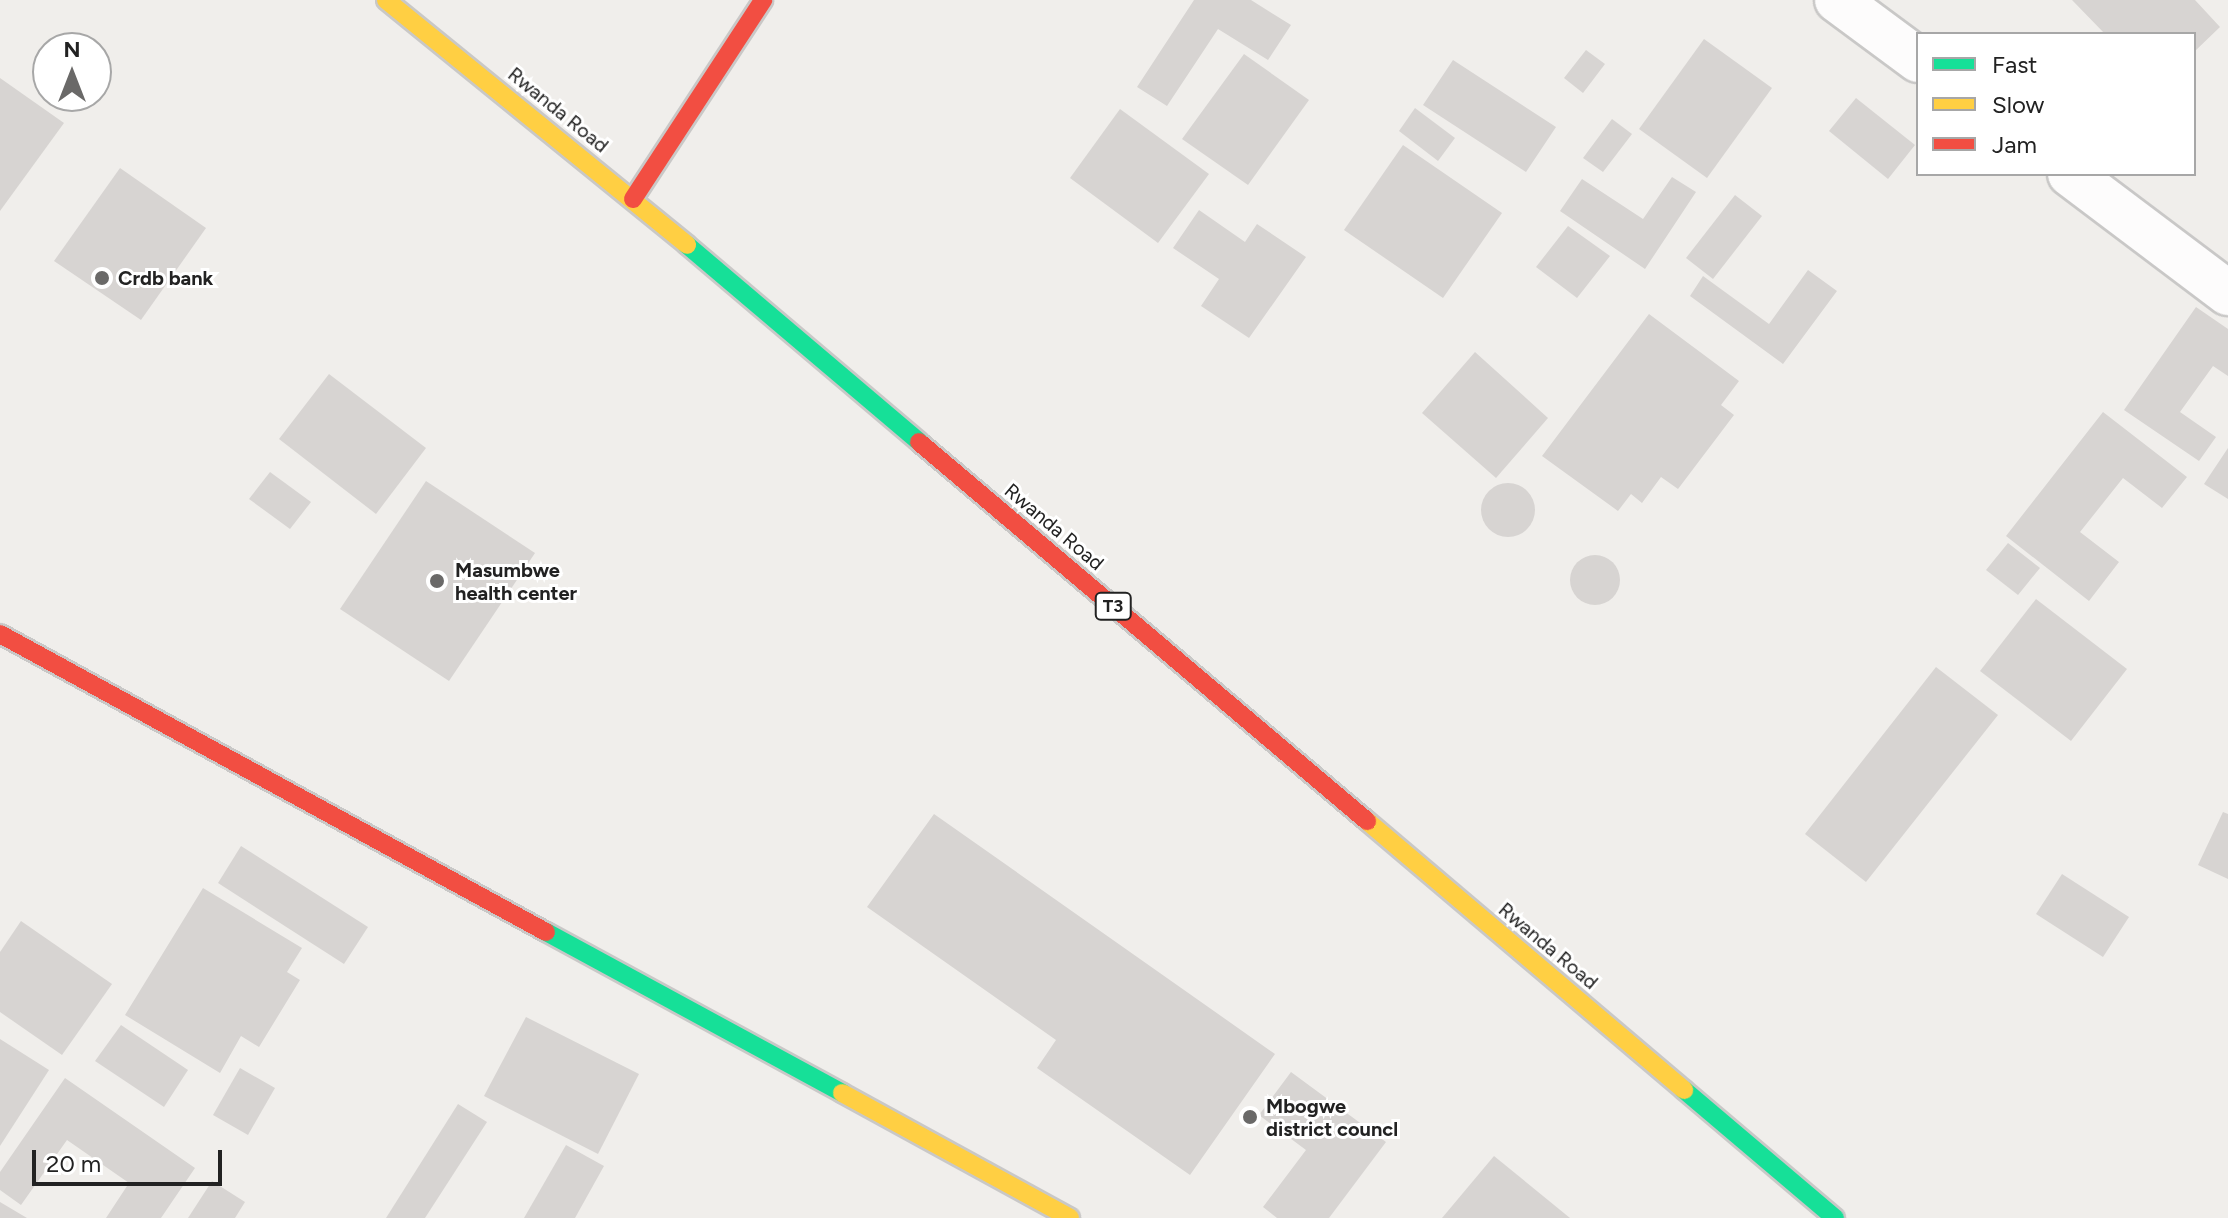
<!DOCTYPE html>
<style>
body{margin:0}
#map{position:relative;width:2228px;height:1218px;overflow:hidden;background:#f0eeeb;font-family:Figtree,sans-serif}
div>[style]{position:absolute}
.building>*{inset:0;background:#d7d4d2}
.round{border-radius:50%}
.roads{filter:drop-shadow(2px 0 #c9c8c7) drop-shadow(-2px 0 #c9c8c7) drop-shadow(0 2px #c9c8c7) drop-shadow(0 -2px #c9c8c7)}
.street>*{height:44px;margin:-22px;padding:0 22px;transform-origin:22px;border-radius:22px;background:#fdfcfc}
.fast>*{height:18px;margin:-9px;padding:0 9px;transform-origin:9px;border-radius:9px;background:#16e098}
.slow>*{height:18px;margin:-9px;padding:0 9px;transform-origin:9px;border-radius:9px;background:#ffcf43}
.jam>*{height:18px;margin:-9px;padding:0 9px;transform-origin:9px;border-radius:9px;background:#f24e42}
.dots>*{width:22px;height:22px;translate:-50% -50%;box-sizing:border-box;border:4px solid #fff;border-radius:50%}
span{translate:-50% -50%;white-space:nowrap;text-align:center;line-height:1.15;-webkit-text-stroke:6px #fff;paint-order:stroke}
.shield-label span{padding:2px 6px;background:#fff;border:2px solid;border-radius:6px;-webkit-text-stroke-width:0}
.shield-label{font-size:18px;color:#222;font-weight:700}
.street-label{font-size:20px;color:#222}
.poi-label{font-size:20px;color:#222;font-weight:700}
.left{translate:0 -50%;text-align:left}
.legend{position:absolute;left:1916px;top:32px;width:280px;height:144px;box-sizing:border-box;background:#fff;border:2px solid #a7a7a7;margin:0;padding:10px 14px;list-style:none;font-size:24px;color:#222}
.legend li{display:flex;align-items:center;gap:16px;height:40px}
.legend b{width:40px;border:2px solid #a7a7a7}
.north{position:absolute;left:32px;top:32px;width:80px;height:80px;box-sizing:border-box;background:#fff;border:2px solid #a7a7a7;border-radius:50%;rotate:0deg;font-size:22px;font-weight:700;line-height:32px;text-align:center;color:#222}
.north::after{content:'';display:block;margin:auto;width:28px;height:36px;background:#6a6968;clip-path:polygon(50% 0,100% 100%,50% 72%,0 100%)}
.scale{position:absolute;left:32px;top:1150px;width:190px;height:36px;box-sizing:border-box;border:4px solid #222;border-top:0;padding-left:10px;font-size:24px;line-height:28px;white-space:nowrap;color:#222;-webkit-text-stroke:6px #fff;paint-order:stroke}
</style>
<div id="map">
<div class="building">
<i style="clip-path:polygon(1194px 0,1251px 0,1291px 25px,1268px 60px,1218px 29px,1167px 106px,1137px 87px)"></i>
<i style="clip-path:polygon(2072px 0,2195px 0,2220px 27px,2194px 52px,2194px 34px,2105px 34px)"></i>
<i style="clip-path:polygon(1704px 39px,1772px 88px,1707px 178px,1639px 129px)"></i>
<i style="clip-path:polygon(1586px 50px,1605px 64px,1583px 93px,1564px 78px)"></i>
<i style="clip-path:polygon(1244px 54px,1309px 100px,1248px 185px,1182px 139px)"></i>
<i style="clip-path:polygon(1453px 60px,1556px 127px,1526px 172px,1423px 105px)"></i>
<i style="clip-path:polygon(0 78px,64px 123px,0 211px)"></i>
<i style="clip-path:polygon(1856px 98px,1915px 145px,1888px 179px,1829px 131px)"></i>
<i style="clip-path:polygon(1415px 108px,1455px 138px,1438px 161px,1399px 131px)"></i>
<i style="clip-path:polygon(1120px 109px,1209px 174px,1158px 243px,1070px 178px)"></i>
<i style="clip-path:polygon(1612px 119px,1632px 134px,1603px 172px,1583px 158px)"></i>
<i style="clip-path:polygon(1403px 145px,1502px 213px,1443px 298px,1344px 230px)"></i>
<i style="clip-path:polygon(120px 168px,206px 228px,141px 320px,54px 261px)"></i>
<i style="clip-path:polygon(1672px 177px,1696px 192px,1645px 269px,1560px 211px,1582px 179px,1643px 219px)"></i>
<i style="clip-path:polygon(1735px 195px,1762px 216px,1713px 279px,1686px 258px)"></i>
<i style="clip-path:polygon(1199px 210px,1245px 242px,1257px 224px,1306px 257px,1249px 338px,1201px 306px,1219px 279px,1173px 248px)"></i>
<i style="clip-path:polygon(1568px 226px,1610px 256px,1577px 298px,1536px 267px)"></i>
<i style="clip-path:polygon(1808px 270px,1837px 291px,1783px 364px,1690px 296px,1703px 276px,1769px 324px)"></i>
<i style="clip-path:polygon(2196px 307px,2228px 329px,2228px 376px,2213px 366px,2180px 412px,2216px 437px,2199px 461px,2124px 410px)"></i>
<i style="clip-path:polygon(1649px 314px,1739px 381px,1721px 405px,1734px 415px,1678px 489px,1661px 477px,1642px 503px,1631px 494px,1618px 511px,1542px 456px)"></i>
<i style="clip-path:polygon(1475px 352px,1548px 418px,1496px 478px,1422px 413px)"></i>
<i style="clip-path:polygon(329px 374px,426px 448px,376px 514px,279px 439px)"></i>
<i style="clip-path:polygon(2103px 412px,2187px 477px,2162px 508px,2123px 478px,2080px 532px,2119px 562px,2089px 601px,2006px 536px)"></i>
<i style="clip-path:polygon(2228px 448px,2228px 499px,2204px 484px)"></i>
<i style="clip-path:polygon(270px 472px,311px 502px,290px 529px,249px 499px)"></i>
<i style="clip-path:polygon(426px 481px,535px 553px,449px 681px,340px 609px)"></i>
<i class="round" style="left:1481px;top:483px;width:54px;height:54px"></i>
<i style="clip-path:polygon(2008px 543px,2040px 568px,2018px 595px,1986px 570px)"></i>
<i class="round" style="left:1570px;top:555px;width:50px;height:50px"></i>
<i style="clip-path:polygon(2036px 599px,2127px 669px,2071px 741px,1980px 671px)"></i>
<i style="clip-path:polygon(1936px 667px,1998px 715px,1866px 882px,1805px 834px)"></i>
<i style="clip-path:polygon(2223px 812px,2228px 814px,2228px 879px,2198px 865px)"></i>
<i style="clip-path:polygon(934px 814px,1275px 1054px,1190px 1175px,1037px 1068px,1056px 1040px,867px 907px)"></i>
<i style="clip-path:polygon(241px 846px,368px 927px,344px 964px,218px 883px)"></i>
<i style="clip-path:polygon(2062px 874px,2129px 917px,2103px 957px,2036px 914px)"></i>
<i style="clip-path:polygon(203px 888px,302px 948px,287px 972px,300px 980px,259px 1047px,241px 1036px,220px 1073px,125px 1015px)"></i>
<i style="clip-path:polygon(21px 921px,112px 984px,62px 1055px,0 1012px,0 952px)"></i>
<i style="clip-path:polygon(526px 1017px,639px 1074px,598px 1154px,484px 1096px)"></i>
<i style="clip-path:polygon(121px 1025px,188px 1070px,164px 1107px,95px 1061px)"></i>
<i style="clip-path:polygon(0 1039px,49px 1070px,0 1146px)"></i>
<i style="clip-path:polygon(240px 1068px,275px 1088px,248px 1135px,213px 1115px)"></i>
<i style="clip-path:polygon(1291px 1072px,1386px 1142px,1329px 1218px,1277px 1218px,1263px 1207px,1306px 1150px,1259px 1115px)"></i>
<i style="clip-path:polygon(65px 1078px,195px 1168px,161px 1218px,106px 1218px,129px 1183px,67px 1140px,21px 1205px,0 1190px,0 1172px)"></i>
<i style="clip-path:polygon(458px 1104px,487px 1122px,425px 1218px,386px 1218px)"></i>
<i style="clip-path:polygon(566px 1145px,604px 1166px,575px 1218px,524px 1218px)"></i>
<i style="clip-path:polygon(1494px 1156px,1570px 1218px,1442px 1218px)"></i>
<i style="clip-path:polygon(212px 1181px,245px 1202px,235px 1218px,188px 1218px)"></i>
<i style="clip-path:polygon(0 1202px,27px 1218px,0 1218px)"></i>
</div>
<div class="roads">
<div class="street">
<i style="left:1837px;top:0;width:101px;rotate:36.5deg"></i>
<i style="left:2070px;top:174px;width:198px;rotate:37deg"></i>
</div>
<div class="fast">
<i style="left:687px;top:245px;width:304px;rotate:40.3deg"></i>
<i style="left:546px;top:932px;width:337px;rotate:28.5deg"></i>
<i style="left:1684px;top:1090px;width:198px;rotate:40.3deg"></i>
</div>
<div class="slow">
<i style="left:386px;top:0;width:388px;rotate:39.1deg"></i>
<i style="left:1367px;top:821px;width:416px;rotate:40.3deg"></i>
<i style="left:842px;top:1093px;width:260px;rotate:28.7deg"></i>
</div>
<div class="jam">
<i style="left:633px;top:199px;width:238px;rotate:-56.8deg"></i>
<i style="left:919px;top:442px;width:587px;rotate:40.23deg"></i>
<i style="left:0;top:634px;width:622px;rotate:28.63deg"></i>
</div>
</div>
<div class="dots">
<i style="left:102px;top:278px;background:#6a6968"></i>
<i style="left:437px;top:581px;background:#6a6968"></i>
<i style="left:1250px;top:1117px;background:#6a6968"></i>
</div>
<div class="shield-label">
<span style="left:1113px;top:606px">T3</span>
</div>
<div class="street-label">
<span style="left:558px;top:110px;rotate:39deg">Rwanda Road</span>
<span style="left:1054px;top:527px;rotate:40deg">Rwanda Road</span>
<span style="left:1548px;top:946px;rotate:40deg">Rwanda Road</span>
</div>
<div class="poi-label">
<span class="left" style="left:118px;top:278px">Crdb bank</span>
<span class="left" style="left:455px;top:582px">Masumbwe<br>health center</span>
<span class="left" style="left:1266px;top:1118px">Mbogwe<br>district councl</span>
</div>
<ul class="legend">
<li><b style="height:10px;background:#16e098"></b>Fast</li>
<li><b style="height:10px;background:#ffcf43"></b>Slow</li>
<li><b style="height:10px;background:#f24e42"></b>Jam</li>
</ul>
<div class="north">N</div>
<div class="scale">20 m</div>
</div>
